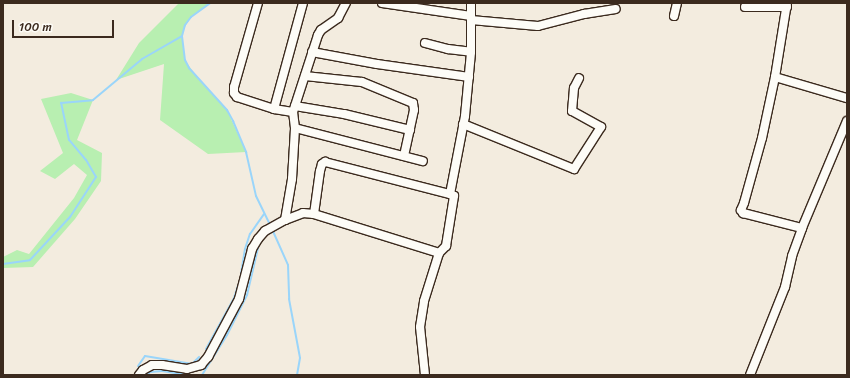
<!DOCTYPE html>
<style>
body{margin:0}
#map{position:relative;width:850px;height:378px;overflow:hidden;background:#f3ecdf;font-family:Sriracha,sans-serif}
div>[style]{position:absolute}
.green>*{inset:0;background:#b8efb1}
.stream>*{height:2px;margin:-1px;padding:0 1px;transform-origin:1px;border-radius:1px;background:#9ad5fa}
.roads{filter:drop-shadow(1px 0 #3b2a1e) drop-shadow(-1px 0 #3b2a1e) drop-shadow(0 1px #3b2a1e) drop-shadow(0 -1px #3b2a1e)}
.minor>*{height:8px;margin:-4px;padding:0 4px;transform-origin:4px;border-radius:4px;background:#fdfcf7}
span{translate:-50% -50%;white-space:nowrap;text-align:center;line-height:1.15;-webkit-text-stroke:3px #fdfcf7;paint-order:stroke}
.frame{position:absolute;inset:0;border:4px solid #3b2a1e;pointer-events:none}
.scale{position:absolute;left:12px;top:20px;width:102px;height:18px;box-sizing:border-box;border:2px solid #3b2a1e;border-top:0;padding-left:5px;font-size:12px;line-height:14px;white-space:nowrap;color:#3b2a1e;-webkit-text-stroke:3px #fdfcf7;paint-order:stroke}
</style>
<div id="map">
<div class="green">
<i style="clip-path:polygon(179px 3px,210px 3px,191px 17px,183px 30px,183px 45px,185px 60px,198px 79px,227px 110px,246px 152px,208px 154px,160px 120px,164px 64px,116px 80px,139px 43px)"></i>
<i style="clip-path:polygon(71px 93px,93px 100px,77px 140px,102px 153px,101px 181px,75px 219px,33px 267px,3px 268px,3px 257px,17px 250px,29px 254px,74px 198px,87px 175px,74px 164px,55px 179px,40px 171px,63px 153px,41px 99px)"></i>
</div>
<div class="stream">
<i style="left:182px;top:36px;width:24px;rotate:83deg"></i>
<i style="left:185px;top:60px;width:9px;rotate:63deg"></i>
<i style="left:189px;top:68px;width:57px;rotate:47.9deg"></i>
<i style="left:227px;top:110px;width:13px;rotate:61deg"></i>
<i style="left:233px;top:121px;width:34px;rotate:67deg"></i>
<i style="left:246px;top:152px;width:45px;rotate:77.2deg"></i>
<i style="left:256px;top:196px;width:32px;rotate:64deg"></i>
<i style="left:272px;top:229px;width:39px;rotate:66deg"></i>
<i style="left:288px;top:265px;width:34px;rotate:88deg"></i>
<i style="left:289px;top:299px;width:60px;rotate:79.4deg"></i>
<i style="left:300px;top:358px;width:17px;rotate:100deg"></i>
<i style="left:3px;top:264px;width:27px;rotate:-8deg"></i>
<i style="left:30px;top:260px;width:59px;rotate:-47.1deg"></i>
<i style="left:70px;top:217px;width:48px;rotate:-57deg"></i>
<i style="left:96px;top:177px;width:20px;rotate:-120deg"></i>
<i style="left:86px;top:160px;width:26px;rotate:-130deg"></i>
<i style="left:69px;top:140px;width:38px;rotate:-102deg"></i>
<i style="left:61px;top:103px;width:32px;rotate:-5deg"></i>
<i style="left:93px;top:100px;width:64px;rotate:-39.9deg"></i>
<i style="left:142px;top:59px;width:46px;rotate:-29.9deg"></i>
<i style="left:182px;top:36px;width:11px;rotate:-75deg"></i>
<i style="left:185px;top:25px;width:10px;rotate:-53deg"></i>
<i style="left:191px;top:17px;width:24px;rotate:-36deg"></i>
<i style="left:241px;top:274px;width:25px;rotate:-81deg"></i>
<i style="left:245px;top:249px;width:16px;rotate:-72deg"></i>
<i style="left:250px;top:234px;width:24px;rotate:-55deg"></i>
<i style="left:206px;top:349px;width:58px;rotate:-61.2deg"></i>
<i style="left:234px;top:298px;width:13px;rotate:-72deg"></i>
<i style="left:138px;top:366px;width:12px;rotate:-55deg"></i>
<i style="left:145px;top:356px;width:48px;rotate:9.7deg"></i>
<i style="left:192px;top:364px;width:10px;rotate:-45deg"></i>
<i style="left:147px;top:375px;width:4px;rotate:-45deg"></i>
<i style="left:150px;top:372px;width:12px;rotate:-5deg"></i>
<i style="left:162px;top:371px;width:26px;rotate:9deg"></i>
<i style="left:202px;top:375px;width:47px;rotate:-58deg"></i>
<i style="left:227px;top:335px;width:45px;rotate:-63.4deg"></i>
<i style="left:247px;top:295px;width:52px;rotate:-76.8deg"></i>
<i style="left:280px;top:375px;width:8px"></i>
</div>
<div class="roads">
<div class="minor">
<i style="left:258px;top:3px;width:87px;rotate:105.9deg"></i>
<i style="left:234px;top:87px;width:6px;rotate:90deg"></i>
<i style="left:234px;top:93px;width:5px;rotate:53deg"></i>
<i style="left:237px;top:97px;width:39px;rotate:18deg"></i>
<i style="left:274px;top:109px;width:19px;rotate:9deg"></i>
<i style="left:382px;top:3px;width:90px;rotate:8.3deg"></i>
<i style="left:787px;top:3px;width:75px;rotate:99.2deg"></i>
<i style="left:775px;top:77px;width:62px;rotate:102deg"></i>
<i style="left:762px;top:138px;width:67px;rotate:105.5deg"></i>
<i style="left:744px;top:203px;width:8px;rotate:113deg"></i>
<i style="left:741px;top:210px;width:4px;rotate:56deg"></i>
<i style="left:743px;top:213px;width:61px;rotate:14.3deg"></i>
<i style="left:745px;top:7px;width:42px"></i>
<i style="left:674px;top:16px;width:13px;rotate:-77deg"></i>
<i style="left:471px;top:20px;width:67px;rotate:5.1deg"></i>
<i style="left:538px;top:26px;width:48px;rotate:-14.6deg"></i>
<i style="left:584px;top:14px;width:32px;rotate:-9deg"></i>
<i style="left:425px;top:43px;width:24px;rotate:15deg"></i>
<i style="left:448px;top:49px;width:23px;rotate:7deg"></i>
<i style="left:312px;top:52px;width:66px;rotate:10.5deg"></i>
<i style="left:377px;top:64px;width:93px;rotate:8deg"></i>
<i style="left:305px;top:76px;width:57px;rotate:6deg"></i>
<i style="left:362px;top:82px;width:55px;rotate:22.4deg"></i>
<i style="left:413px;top:103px;width:7px;rotate:82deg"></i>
<i style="left:414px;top:110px;width:47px;rotate:102.3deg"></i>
<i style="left:775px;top:77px;width:75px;rotate:16.3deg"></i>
<i style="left:295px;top:106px;width:50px;rotate:9.3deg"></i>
<i style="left:344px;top:114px;width:68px;rotate:13.6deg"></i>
<i style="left:274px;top:109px;width:110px;rotate:-74.7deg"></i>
<i style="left:463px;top:124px;width:120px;rotate:22.1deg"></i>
<i style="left:574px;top:169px;width:50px;rotate:-57.3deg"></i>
<i style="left:601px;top:127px;width:33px;rotate:-151deg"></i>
<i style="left:572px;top:111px;width:23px;rotate:-85deg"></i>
<i style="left:574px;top:88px;width:11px;rotate:-63deg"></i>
<i style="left:295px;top:128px;width:132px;rotate:14.5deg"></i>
<i style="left:314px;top:214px;width:43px;rotate:-82.1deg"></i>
<i style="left:320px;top:171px;width:7px;rotate:-74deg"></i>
<i style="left:322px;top:164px;width:4px;rotate:-34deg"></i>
<i style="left:325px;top:162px;width:129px;rotate:14.4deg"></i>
<i style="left:285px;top:220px;width:42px;rotate:-80.3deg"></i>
<i style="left:292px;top:179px;width:51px;rotate:-86.6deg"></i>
<i style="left:295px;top:128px;width:16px;rotate:-97deg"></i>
<i style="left:293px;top:112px;width:81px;rotate:-72deg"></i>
<i style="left:318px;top:35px;width:6px;rotate:-59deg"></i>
<i style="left:321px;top:30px;width:21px;rotate:-35deg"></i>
<i style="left:338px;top:18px;width:17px;rotate:-62deg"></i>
<i style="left:139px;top:375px;width:6px;rotate:-51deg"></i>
<i style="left:143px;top:370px;width:10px;rotate:-29deg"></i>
<i style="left:152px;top:365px;width:10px"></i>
<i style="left:162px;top:365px;width:25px;rotate:9deg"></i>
<i style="left:187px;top:369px;width:15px;rotate:-16deg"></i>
<i style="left:201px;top:365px;width:11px;rotate:-49deg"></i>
<i style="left:208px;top:357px;width:66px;rotate:-61.9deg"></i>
<i style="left:239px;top:299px;width:52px;rotate:-75.4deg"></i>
<i style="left:252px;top:249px;width:12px;rotate:-59deg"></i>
<i style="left:258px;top:239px;width:11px;rotate:-49deg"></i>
<i style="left:265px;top:231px;width:23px;rotate:-29deg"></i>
<i style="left:285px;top:220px;width:19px;rotate:-21deg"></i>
<i style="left:303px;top:213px;width:11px;rotate:5deg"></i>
<i style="left:314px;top:214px;width:131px;rotate:17.3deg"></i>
<i style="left:425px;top:375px;width:48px;rotate:-95.9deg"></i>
<i style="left:420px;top:327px;width:26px;rotate:-81deg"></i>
<i style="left:424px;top:301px;width:50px;rotate:-72.6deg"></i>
<i style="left:439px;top:253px;width:10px;rotate:-45deg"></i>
<i style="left:446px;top:246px;width:51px;rotate:-80.9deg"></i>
<i style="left:454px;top:196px;width:4px;rotate:-153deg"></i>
<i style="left:450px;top:194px;width:79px;rotate:-79.1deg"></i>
<i style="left:465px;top:116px;width:64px;rotate:-84.6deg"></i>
<i style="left:471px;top:52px;width:49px;rotate:-90deg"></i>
<i style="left:750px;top:375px;width:95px;rotate:-68.3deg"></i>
<i style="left:785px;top:287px;width:32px;rotate:-77deg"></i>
<i style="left:792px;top:256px;width:30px;rotate:-70deg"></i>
<i style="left:802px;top:228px;width:116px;rotate:-67.2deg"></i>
</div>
</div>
<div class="frame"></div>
<div class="scale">100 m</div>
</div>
